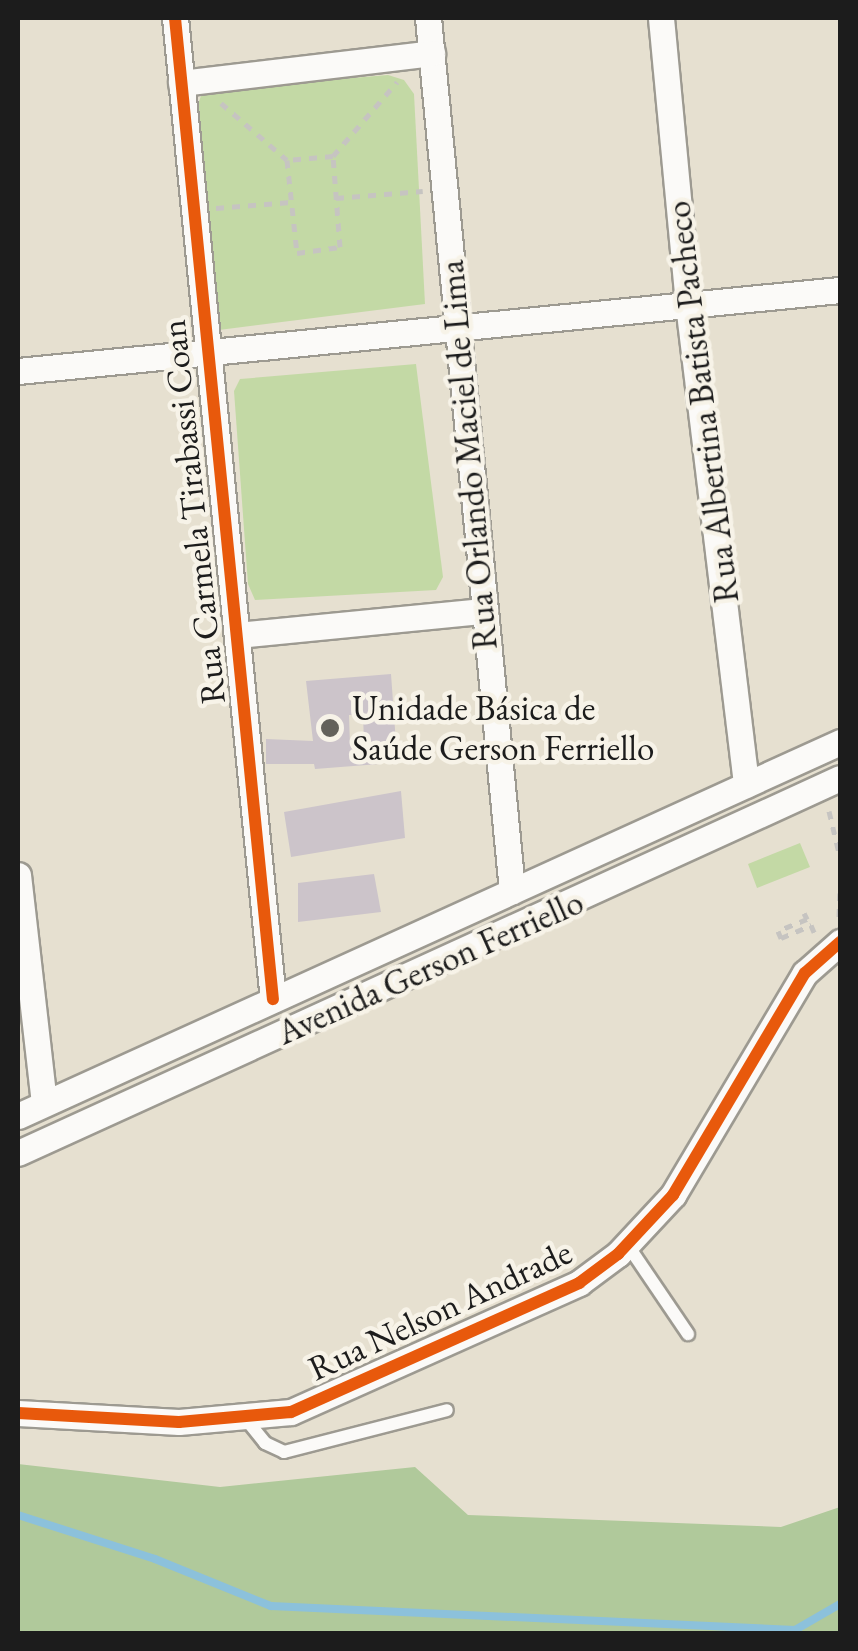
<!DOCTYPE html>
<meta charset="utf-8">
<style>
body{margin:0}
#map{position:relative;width:858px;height:1651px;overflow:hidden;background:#e6e0d0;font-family:"EB Garamond",serif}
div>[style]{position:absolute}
.green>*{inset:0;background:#c3d9a5}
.forest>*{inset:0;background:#b0c99b}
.stream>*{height:8px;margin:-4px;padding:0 4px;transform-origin:4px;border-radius:4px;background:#8cc1db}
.building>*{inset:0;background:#ccc4ca}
.path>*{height:5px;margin-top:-2.5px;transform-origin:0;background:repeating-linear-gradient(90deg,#c6c4c1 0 8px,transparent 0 16px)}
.roads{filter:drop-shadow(2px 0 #9d9a91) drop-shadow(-2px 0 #9d9a91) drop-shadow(0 2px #9d9a91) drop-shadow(0 -2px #9d9a91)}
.service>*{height:12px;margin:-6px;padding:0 6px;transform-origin:6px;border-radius:6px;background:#fbfaf8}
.minor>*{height:25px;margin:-12.5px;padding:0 12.5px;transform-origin:12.5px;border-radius:12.5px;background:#fbfaf8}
.cycleway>*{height:12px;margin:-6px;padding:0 6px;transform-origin:6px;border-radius:6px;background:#e8590c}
.dots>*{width:28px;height:28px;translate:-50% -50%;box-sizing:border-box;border:5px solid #f7f3e8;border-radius:50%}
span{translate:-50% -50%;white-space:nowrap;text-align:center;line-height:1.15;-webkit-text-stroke:9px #f7f3e8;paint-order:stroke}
.street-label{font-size:35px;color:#1c1c1c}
.poi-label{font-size:35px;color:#1c1c1c}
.left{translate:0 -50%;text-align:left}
.frame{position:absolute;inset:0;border:20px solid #1c1c1c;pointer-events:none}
</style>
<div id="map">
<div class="green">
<i style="clip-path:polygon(388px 75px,404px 80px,414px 94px,425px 304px,219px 330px,197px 107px,201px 96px,211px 90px)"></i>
<i style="clip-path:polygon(416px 364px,443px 577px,436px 590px,255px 600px,248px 584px,234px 391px,240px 379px)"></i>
<i style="clip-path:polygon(800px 843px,810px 867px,757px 888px,748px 864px)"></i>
</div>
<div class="forest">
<i style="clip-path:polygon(18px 1464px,220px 1487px,415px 1467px,468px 1515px,781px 1527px,840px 1507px,840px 1633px,18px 1633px)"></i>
</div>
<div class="stream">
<i style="left:18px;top:1515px;width:144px;rotate:17.8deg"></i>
<i style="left:155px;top:1559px;width:125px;rotate:22.1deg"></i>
<i style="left:271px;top:1606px;width:525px;rotate:2.62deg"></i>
<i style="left:795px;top:1630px;width:52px;rotate:-30deg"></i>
</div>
<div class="building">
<i style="clip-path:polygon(391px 674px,396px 743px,364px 742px,363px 715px,349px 715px,350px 745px,390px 745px,379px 764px,315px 769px,314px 764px,266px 764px,266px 739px,313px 741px,306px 681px)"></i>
<i style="clip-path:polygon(401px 791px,405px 838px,291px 857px,284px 812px)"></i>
<i style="clip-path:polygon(374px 874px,381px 912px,298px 922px,298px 883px)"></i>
</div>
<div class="path">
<i style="left:221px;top:103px;width:87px;rotate:40.8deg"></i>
<i style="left:287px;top:160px;width:94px;rotate:83.9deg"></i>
<i style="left:297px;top:253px;width:43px;rotate:-7.9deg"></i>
<i style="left:340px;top:247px;width:91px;rotate:-94.4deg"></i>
<i style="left:333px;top:156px;width:46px;rotate:175deg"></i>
<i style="left:333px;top:156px;width:98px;rotate:-49.1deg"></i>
<i style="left:336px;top:198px;width:87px;rotate:-4.6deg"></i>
<i style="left:216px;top:208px;width:75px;rotate:-4.6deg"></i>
<i style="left:829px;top:811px;width:47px;rotate:76.6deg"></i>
<i style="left:804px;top:913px;width:7px;rotate:63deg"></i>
<i style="left:807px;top:919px;width:31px;rotate:158deg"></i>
<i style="left:778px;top:931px;width:8px;rotate:67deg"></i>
<i style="left:781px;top:938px;width:33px;rotate:-23deg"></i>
<i style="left:811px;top:925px;width:8px;rotate:67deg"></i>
<i style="left:839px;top:917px;width:24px;rotate:-88deg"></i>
</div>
<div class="roads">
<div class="service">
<i style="left:627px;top:1244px;width:109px;rotate:55.9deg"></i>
<i style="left:245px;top:1418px;width:32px;rotate:51deg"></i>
<i style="left:265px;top:1443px;width:21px;rotate:25deg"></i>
<i style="left:284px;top:1452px;width:168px;rotate:-14.4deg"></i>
</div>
<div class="minor">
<i style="left:175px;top:18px;width:986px;rotate:84.3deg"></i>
<i style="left:428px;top:18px;width:877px;rotate:84.5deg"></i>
<i style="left:661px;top:18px;width:287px;rotate:84.6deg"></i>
<i style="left:688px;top:304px;width:484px;rotate:83.1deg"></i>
<i style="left:181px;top:83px;width:253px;rotate:-6.8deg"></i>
<i style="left:18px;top:371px;width:826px;rotate:-5.63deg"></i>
<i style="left:237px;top:635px;width:245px;rotate:-5.6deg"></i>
<i style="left:18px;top:875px;width:230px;rotate:83.5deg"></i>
<i style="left:18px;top:1116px;width:903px;rotate:-24.46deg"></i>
<i style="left:18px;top:1153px;width:903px;rotate:-24.52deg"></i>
<i style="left:18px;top:1413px;width:161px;rotate:3.2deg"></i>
<i style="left:179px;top:1422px;width:112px;rotate:-5.1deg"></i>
<i style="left:291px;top:1412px;width:316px;rotate:-24.1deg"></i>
<i style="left:579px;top:1283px;width:49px;rotate:-36.6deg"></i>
<i style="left:618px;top:1254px;width:81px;rotate:-47deg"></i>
<i style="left:673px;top:1195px;width:258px;rotate:-59.3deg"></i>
<i style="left:805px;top:973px;width:47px;rotate:-41.5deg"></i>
</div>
</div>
<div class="cycleway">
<i style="left:175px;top:18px;width:986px;rotate:84.3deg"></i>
<i style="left:18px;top:1413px;width:161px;rotate:3.2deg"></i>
<i style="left:179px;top:1422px;width:112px;rotate:-5.1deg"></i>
<i style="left:291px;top:1412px;width:316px;rotate:-24.1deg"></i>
<i style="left:579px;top:1283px;width:49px;rotate:-36.6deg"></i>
<i style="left:618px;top:1254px;width:81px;rotate:-47deg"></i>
<i style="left:673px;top:1195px;width:258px;rotate:-59.3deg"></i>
<i style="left:805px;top:973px;width:47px;rotate:-41.5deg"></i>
</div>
<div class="dots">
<i style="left:330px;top:728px;background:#63615b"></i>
</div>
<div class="street-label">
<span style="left:702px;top:402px;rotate:-97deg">Rua Albertina Batista Pacheco</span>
<span style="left:468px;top:455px;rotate:-95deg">Rua Orlando Maciel de Lima</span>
<span style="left:193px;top:512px;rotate:-96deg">Rua Carmela Tirabassi Coan</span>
<span style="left:430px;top:967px;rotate:-24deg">Avenida Gerson Ferriello</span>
<span style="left:440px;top:1310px;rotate:-25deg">Rua Nelson Andrade</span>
</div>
<div class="poi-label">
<span class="left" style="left:352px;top:728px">Unidade Básica de<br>Saúde Gerson Ferriello</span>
</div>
<div class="frame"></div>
</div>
